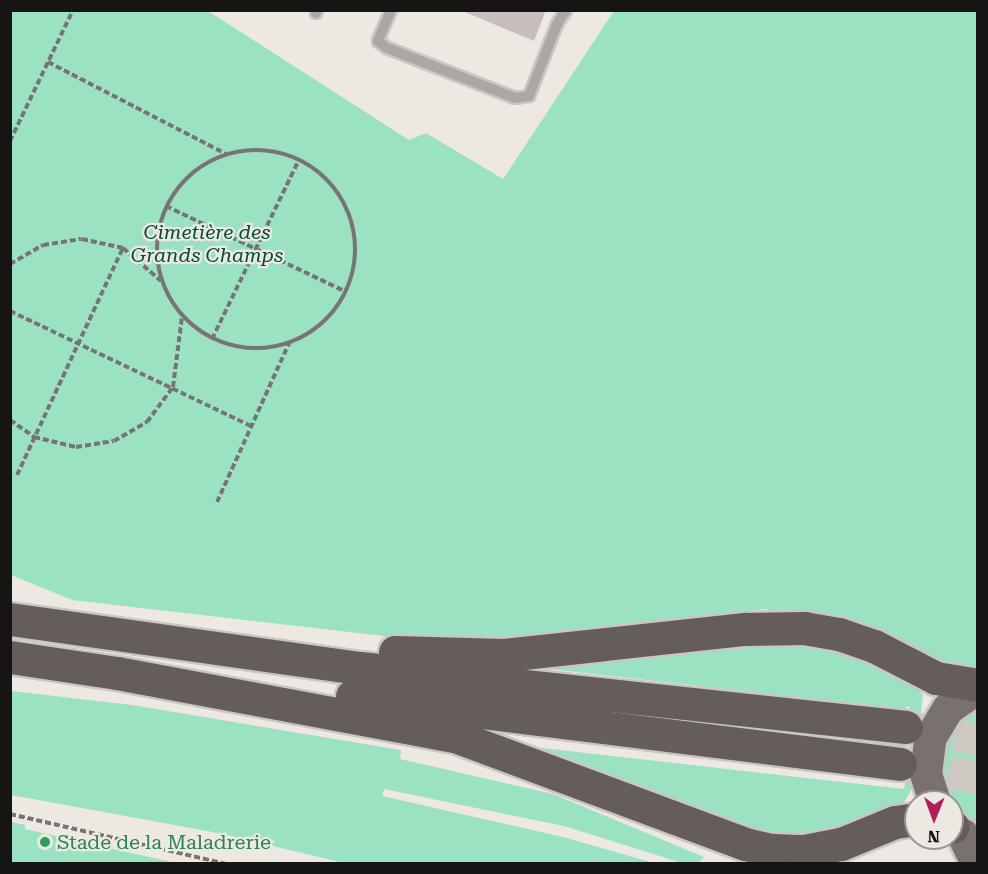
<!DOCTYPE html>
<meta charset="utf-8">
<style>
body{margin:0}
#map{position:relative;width:988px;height:874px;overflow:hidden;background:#ede8e1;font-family:"Roboto Serif",serif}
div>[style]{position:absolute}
.green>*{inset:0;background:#9ae2c1}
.building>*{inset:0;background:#c8bfbc}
.highway-tunnel>*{height:33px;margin-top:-16.5px;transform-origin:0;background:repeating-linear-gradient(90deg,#cdc8c2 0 33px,transparent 0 49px)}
.path>*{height:4px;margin-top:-2px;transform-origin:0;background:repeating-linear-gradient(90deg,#787571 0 6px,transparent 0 9px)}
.path>.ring{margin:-2px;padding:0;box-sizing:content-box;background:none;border:4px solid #787571;border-radius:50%}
.roads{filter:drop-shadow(2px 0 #cbc6c0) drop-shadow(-2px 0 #cbc6c0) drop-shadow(0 2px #cbc6c0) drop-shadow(0 -2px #cbc6c0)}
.lane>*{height:10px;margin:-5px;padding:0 5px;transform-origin:5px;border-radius:5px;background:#aba7a6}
.primary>*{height:32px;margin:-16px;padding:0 16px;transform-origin:16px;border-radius:16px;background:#78716f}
.highway>*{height:33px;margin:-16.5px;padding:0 16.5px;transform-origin:16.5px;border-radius:16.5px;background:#655d5c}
.dots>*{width:16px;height:16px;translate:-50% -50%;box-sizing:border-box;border:3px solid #ede8e1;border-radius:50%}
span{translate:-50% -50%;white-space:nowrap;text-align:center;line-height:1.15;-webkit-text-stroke:4.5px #ede8e1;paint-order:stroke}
.park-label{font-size:20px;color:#004d35;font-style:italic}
.leisure-label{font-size:20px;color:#27864d}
.left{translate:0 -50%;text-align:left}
.frame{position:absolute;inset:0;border:12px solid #171513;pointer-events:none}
.north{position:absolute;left:904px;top:790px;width:60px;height:60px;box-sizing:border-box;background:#ede8e1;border:2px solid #97948f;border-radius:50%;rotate:181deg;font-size:16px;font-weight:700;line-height:24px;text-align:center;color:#171513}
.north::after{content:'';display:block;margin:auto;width:21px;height:27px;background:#ae205a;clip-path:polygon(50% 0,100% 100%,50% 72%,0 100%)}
</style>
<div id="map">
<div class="green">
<i style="clip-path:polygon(10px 11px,208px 11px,409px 140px,426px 133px,503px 179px,614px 11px,977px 11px,977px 670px,932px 665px,832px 623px,764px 609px,471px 646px,72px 600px,11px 575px)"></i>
<i style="clip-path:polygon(802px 640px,846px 648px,914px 683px,923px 695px,911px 790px,902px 806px,837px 834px,768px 837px,541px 751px,542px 748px,904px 789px,914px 713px,910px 712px,909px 706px,902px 709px,540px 668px,537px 666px)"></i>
<i style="clip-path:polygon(11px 691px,132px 705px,401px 750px,400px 759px,553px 794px,704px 857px,698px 863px,682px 863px,564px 826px,384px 789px,382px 796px,563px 837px,654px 863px,344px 863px,218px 833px,11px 795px)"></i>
<i style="clip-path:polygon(977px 706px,977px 827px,954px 809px,943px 789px,940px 767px,943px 745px,953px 725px)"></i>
<i style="clip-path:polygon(11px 822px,25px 825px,25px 829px,176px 863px,11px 863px)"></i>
</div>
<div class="building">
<i style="clip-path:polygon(460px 10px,546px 10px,534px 41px)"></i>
</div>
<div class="highway-tunnel">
<i style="left:906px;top:727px;width:73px;rotate:9.5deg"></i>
<i style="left:900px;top:764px;width:79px;rotate:9.5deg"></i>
</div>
<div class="path">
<i style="left:48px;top:62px;width:200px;rotate:27.3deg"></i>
<i style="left:10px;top:141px;width:145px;rotate:-64.3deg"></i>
<i class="ring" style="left:157px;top:150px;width:194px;height:194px"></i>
<i style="left:166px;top:206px;width:199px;rotate:25.5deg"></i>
<i style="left:10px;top:264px;width:38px;rotate:-30deg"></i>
<i style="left:43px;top:245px;width:39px;rotate:-9deg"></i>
<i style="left:82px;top:239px;width:42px;rotate:12.4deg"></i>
<i style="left:123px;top:248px;width:50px;rotate:41deg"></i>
<i style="left:10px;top:311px;width:267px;rotate:25.5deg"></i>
<i style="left:212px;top:339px;width:199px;rotate:-64.1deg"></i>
<i style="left:10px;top:420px;width:29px;rotate:35deg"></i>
<i style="left:34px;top:437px;width:43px;rotate:13.4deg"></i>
<i style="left:76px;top:447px;width:38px;rotate:-9deg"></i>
<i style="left:114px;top:441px;width:38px;rotate:-30deg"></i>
<i style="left:147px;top:422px;width:44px;rotate:-53.4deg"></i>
<i style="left:173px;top:387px;width:71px;rotate:-82.7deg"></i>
<i style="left:17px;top:475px;width:251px;rotate:-65deg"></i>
<i style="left:217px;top:502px;width:175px;rotate:-65.6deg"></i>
<i style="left:10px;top:814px;width:223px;rotate:13deg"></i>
</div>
<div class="roads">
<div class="lane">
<i style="left:391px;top:10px;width:34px;rotate:113deg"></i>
<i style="left:378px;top:41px;width:11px;rotate:38deg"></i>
<i style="left:387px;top:48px;width:137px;rotate:21.3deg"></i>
<i style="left:515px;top:98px;width:14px;rotate:-8deg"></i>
<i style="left:529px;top:96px;width:77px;rotate:-68.7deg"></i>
<i style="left:557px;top:24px;width:17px;rotate:-57deg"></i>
<i style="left:316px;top:13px;width:3px;rotate:-72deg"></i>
</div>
<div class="primary">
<i style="left:935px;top:802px;width:29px;rotate:-108deg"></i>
<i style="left:926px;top:774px;width:35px;rotate:-83deg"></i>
<i style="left:930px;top:739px;width:35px;rotate:-59deg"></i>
<i style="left:948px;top:709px;width:37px;rotate:-35deg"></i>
<i style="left:963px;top:835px;width:32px;rotate:64deg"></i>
</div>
<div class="highway">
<i style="left:10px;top:619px;width:353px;rotate:8deg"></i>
<i style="left:360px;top:668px;width:549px;rotate:6.17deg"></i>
<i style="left:395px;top:652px;width:109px;rotate:1.6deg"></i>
<i style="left:504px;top:655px;width:242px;rotate:-6.2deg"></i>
<i style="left:745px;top:629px;width:59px;rotate:-1deg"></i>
<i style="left:804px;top:628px;width:36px;rotate:10deg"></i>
<i style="left:839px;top:634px;width:37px;rotate:19deg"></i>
<i style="left:874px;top:646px;width:70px;rotate:27.3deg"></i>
<i style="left:936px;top:678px;width:43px;rotate:9.5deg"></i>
<i style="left:10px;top:657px;width:108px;rotate:8.5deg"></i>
<i style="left:117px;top:673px;width:344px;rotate:10.6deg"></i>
<i style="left:455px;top:736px;width:309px;rotate:20.4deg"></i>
<i style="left:745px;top:844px;width:28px;rotate:13deg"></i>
<i style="left:772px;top:850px;width:32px;rotate:2deg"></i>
<i style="left:804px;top:851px;width:38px;rotate:-11deg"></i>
<i style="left:841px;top:844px;width:58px;rotate:-22.2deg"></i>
<i style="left:895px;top:822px;width:21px;rotate:-8deg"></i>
<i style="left:352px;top:696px;width:552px;rotate:7.07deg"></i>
<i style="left:952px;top:826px;width:1px;rotate:45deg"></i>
</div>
</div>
<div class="dots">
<i style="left:45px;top:842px;background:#2e9e5b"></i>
</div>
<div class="park-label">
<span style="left:207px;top:244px">Cimetière des<br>Grands Champs</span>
</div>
<div class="leisure-label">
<span class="left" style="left:57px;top:842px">Stade de la Maladrerie</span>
</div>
<div class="frame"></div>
<div class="north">N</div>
</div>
